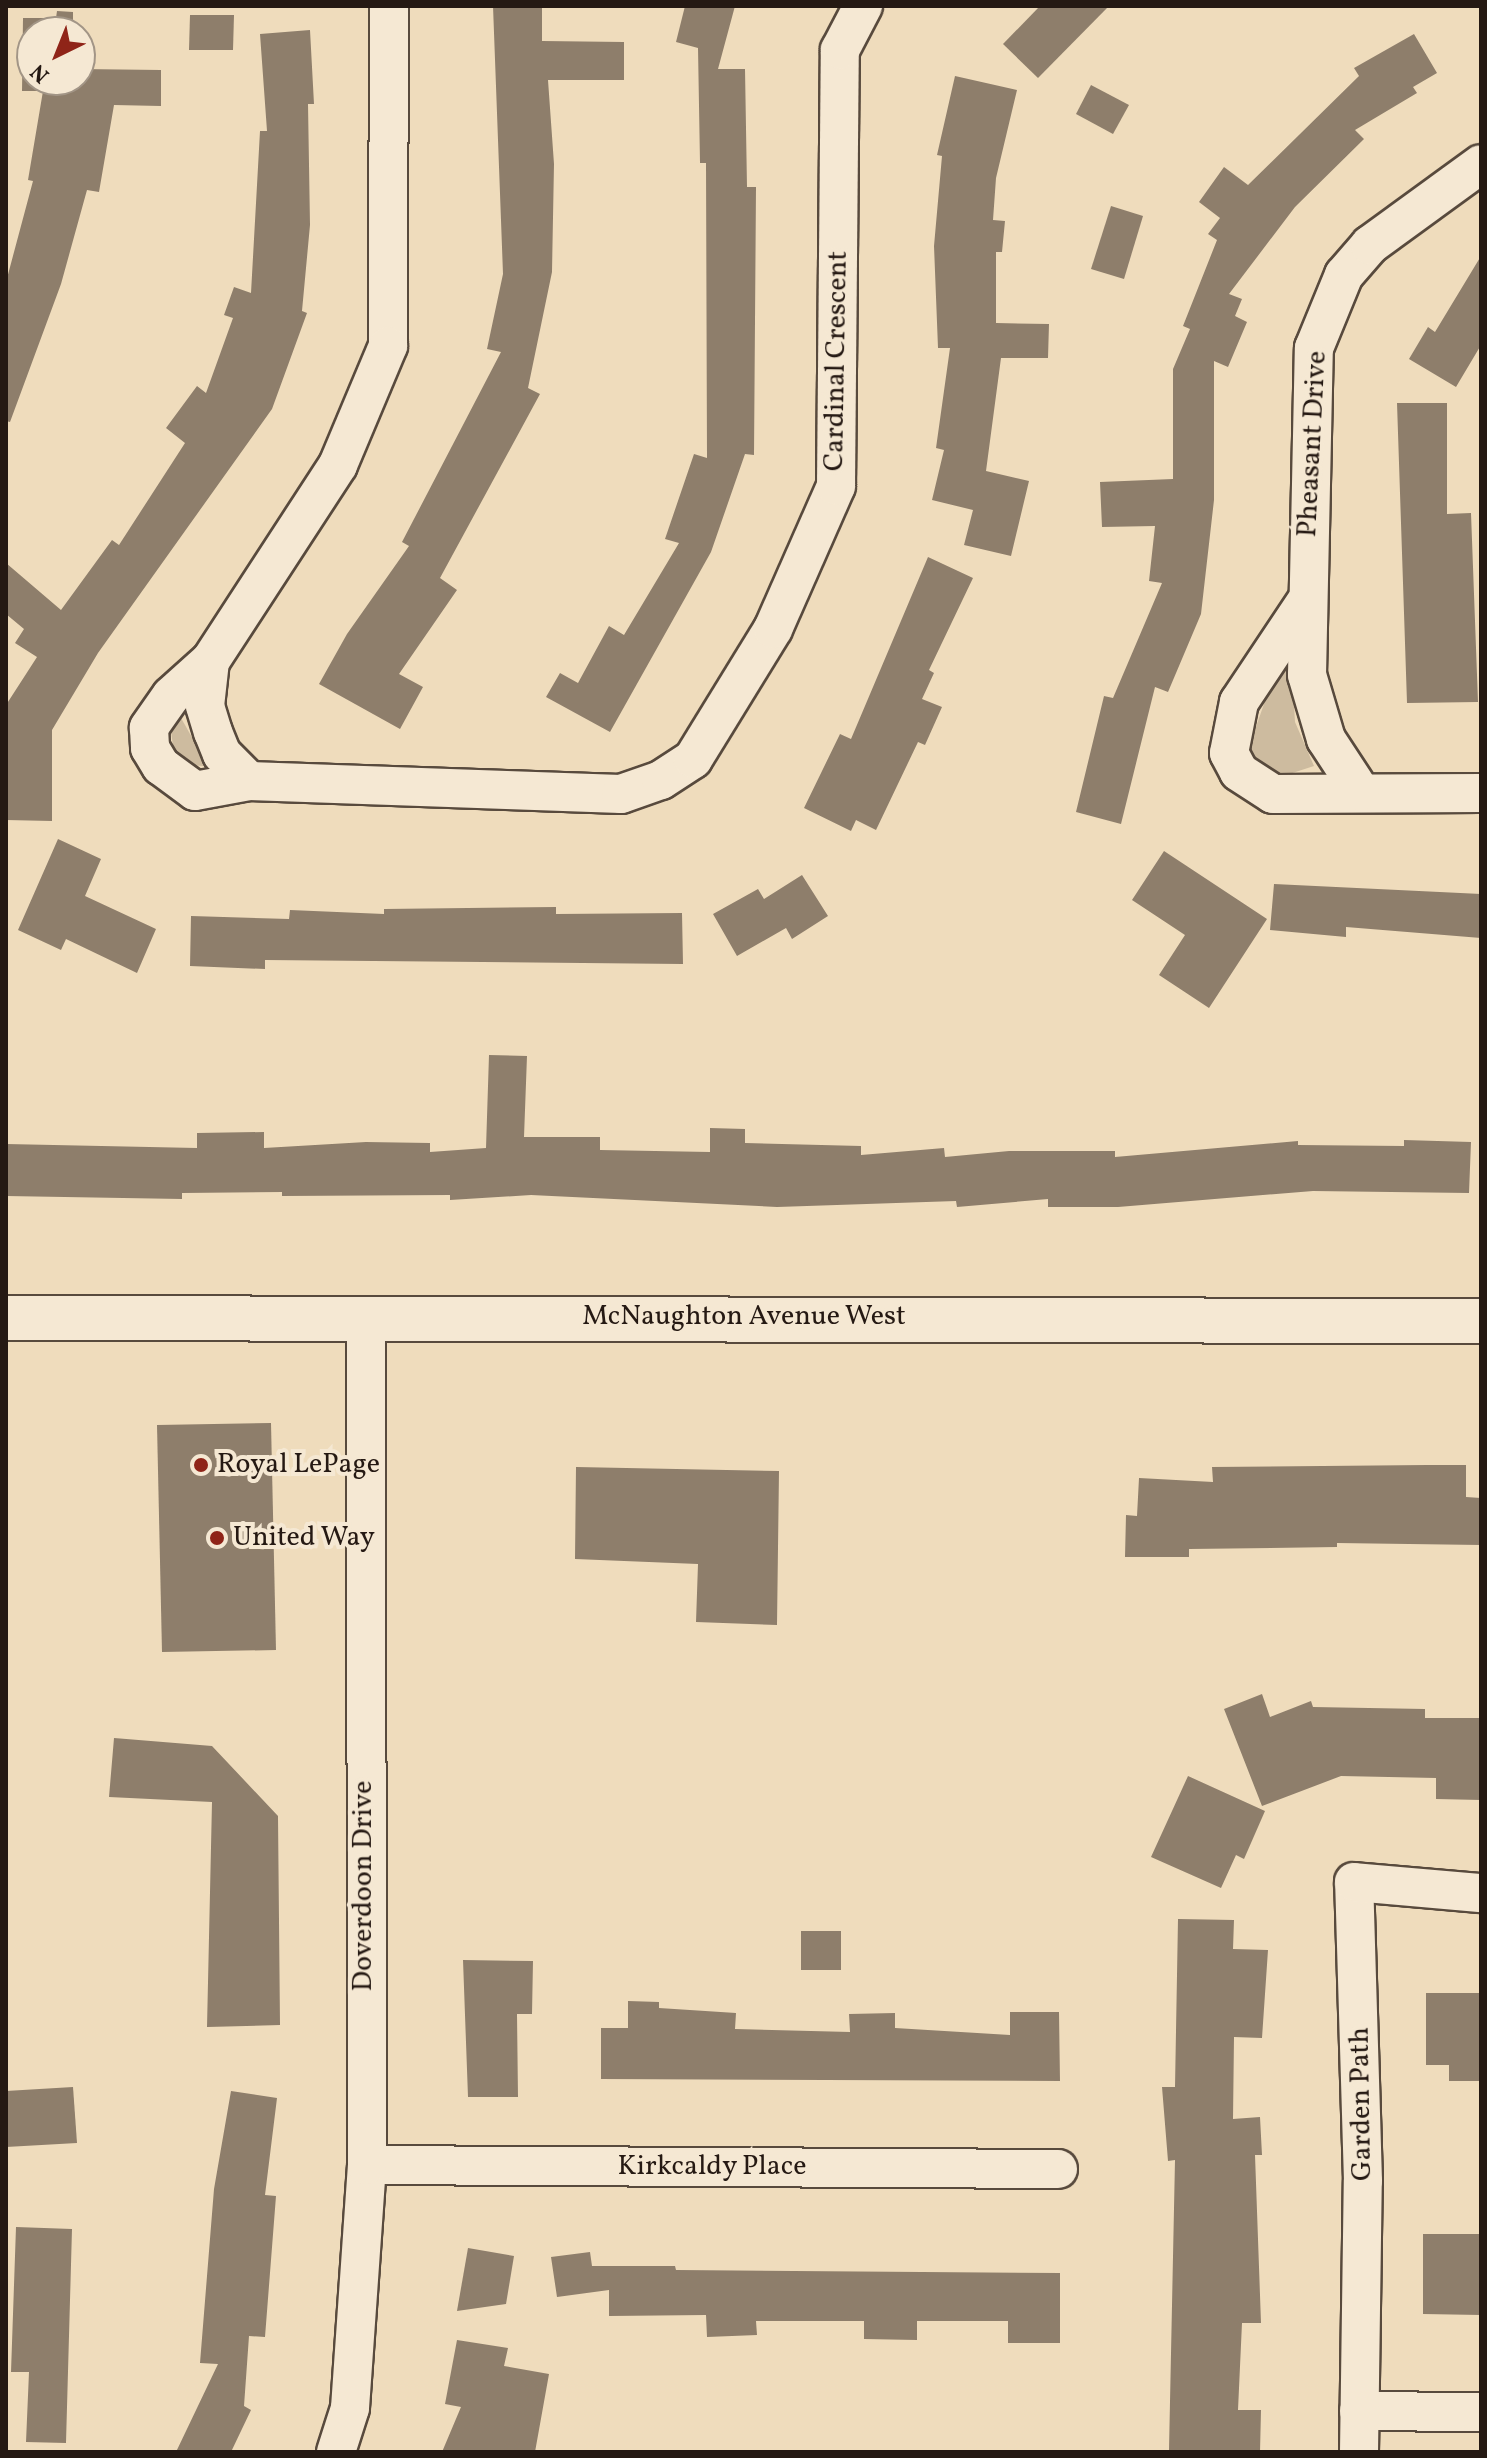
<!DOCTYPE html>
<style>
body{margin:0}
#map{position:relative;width:1487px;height:2458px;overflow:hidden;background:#efdcbc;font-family:Vollkorn,serif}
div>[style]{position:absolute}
.green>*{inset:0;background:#cdbb9f}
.building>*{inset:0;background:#8e7e6b}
.roads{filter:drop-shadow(2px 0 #584a3d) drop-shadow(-2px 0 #584a3d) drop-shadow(0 2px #584a3d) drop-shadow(0 -2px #584a3d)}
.minor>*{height:38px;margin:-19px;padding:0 19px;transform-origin:19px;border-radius:19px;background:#f5e8d3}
.secondary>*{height:44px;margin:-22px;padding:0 22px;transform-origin:22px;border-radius:22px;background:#f5e8d3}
.dots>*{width:22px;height:22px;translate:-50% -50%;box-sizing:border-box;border:4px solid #f5e8d3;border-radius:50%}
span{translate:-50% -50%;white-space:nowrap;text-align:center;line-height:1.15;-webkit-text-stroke:8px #f5e8d3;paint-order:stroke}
.street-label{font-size:28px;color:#251913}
.poi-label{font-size:28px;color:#251913}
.left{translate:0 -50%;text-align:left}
.frame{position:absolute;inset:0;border:8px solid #251913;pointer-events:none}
.north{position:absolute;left:16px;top:16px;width:80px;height:80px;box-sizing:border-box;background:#f5e8d3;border:2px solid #a29586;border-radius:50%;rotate:223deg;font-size:22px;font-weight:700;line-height:32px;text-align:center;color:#251913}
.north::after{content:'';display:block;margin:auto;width:28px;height:36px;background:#8f2418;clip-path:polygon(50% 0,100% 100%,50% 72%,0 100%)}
</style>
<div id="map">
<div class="green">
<i style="clip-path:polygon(1287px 667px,1292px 670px,1295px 722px,1314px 766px,1280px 777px,1262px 771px,1248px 750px,1265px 701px)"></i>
<i style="clip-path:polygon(181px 718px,206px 762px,203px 766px,189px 765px,174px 754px,171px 731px)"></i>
</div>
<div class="building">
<i style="clip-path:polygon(493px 6px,542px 6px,542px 41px,624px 42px,624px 80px,548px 80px,554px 164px,552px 272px,528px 388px,540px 394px,440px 578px,457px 590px,399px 674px,423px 687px,400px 729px,319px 684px,347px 634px,409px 546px,402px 542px,501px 352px,487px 349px,503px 274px)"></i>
<i style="clip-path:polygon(685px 6px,735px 6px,718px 69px,745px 69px,747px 187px,756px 187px,754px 455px,745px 454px,711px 552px,610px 732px,546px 697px,560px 673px,578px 683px,609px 626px,624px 635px,679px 543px,665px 539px,694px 454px,707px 458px,706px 163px,700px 163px,698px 48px,676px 42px)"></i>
<i style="clip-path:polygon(1040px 6px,1109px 6px,1038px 78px,1003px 44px)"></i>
<i style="clip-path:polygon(57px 11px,73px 12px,73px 32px,32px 32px,32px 80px,80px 80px,80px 69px,161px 70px,161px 106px,114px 105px,99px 192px,87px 190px,61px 284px,10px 422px,6px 421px,6px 282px,33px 181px,28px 180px,43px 91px,22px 91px,23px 18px,56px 18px)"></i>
<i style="clip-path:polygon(190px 15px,234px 15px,233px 50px,189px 50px)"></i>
<i style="clip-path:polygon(310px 30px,314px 104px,308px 104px,310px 225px,302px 311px,307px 313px,272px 409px,98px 653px,52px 730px,52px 821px,6px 820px,6px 705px,37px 657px,15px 643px,24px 629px,6px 614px,6px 563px,61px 610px,112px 540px,119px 545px,185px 443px,166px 428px,197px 386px,206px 393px,233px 318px,224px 315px,234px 287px,251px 293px,260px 131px,267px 131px,260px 34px)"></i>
<i style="clip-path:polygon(1414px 34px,1437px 73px,1413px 87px,1417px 93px,1355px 130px,1364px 139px,1295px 207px,1229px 294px,1242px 299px,1235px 316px,1247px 322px,1228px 367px,1214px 361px,1214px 500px,1201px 614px,1168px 692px,1155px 687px,1121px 824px,1076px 812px,1104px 696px,1113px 698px,1162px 583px,1149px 581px,1155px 526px,1102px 527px,1100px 482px,1173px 479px,1173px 369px,1190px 329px,1183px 326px,1217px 240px,1208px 234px,1220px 218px,1199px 202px,1224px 167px,1248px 185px,1359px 76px,1354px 68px)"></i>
<i style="clip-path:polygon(955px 76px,1017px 90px,996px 178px,993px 220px,1005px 221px,1002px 252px,996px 252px,996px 323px,1049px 324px,1048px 358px,1001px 358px,986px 471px,1029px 481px,1011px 556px,964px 545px,973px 510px,932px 500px,944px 450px,936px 448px,950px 348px,938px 348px,934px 246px,942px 156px,937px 155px)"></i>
<i style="clip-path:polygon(1091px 85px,1129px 105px,1113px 134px,1076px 114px)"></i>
<i style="clip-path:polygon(1111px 206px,1143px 216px,1124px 279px,1091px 269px)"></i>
<i style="clip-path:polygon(1481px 256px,1481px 345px,1456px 387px,1409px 359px,1428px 327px,1435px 332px)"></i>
<i style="clip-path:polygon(1397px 403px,1447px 403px,1447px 514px,1471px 513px,1478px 702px,1407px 703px)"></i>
<i style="clip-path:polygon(928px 557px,973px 578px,929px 670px,934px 673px,922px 699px,942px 707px,925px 745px,918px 742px,876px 830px,856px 820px,851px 831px,804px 808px,840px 734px,851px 739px)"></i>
<i style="clip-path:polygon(58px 839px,101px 859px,85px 896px,156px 929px,137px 973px,66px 939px,61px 950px,18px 930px)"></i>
<i style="clip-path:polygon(1164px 851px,1267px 919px,1209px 1008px,1159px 975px,1185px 935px,1132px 900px)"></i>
<i style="clip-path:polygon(802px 875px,828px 916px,792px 939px,786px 928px,737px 956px,713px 914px,758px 889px,764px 899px)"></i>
<i style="clip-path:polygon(1274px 884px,1481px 894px,1481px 938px,1346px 927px,1346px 937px,1270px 930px)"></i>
<i style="clip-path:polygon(556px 907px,556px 914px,682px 913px,683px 964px,265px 960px,265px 969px,190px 966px,191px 916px,289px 919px,290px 910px,384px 914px,384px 909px)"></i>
<i style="clip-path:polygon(489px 1055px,527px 1056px,524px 1137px,600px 1137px,600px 1150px,710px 1152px,710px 1128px,745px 1129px,745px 1143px,861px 1146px,861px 1155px,944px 1148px,945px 1157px,1009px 1151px,1115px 1151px,1115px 1157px,1298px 1141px,1298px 1145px,1404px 1146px,1404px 1140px,1471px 1142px,1469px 1193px,1313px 1191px,1118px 1207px,1048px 1207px,1048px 1199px,957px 1207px,956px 1201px,777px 1207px,531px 1195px,450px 1200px,450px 1195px,282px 1196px,282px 1192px,182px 1193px,182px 1199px,6px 1196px,6px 1144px,197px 1148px,197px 1133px,264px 1132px,264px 1148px,366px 1142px,430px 1143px,430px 1152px,486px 1148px)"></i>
<i style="clip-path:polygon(271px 1423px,276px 1650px,162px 1652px,157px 1425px)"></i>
<i style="clip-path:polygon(1427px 1465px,1466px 1465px,1466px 1497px,1481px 1498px,1481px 1545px,1337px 1543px,1337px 1547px,1189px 1549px,1189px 1557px,1125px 1557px,1126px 1515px,1137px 1516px,1139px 1478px,1213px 1482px,1212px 1467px)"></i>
<i style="clip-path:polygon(576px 1467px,779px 1471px,777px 1625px,696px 1622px,698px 1564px,575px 1559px)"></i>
<i style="clip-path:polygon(1262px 1694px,1270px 1717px,1311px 1701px,1313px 1707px,1425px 1709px,1425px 1718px,1481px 1718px,1481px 1800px,1436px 1799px,1436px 1778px,1341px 1776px,1262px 1806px,1224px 1709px)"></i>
<i style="clip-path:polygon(114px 1738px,212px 1746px,278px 1816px,280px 2025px,207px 2027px,212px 1802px,109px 1797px)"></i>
<i style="clip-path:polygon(1188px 1776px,1265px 1811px,1244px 1859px,1236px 1855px,1221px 1888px,1151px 1857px)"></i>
<i style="clip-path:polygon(1178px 1919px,1234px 1920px,1233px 1949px,1268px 1950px,1262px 2038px,1234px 2037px,1233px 2119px,1260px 2117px,1262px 2155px,1255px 2155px,1261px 2323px,1242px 2323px,1238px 2410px,1261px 2410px,1260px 2452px,1169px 2450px,1175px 2160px,1168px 2161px,1162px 2087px,1175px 2087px)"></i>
<i style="clip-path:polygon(801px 1931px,841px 1931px,841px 1970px,801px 1970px)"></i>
<i style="clip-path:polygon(463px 1960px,533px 1961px,532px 2014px,517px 2014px,518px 2097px,468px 2097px)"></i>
<i style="clip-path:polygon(1426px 1993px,1481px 1993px,1481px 2081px,1449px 2081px,1449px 2065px,1426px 2065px)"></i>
<i style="clip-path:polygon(628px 2001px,659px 2002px,659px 2008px,736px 2013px,735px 2029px,850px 2032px,849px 2014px,895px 2013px,895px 2028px,1010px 2035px,1010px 2012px,1059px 2012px,1060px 2081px,601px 2079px,601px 2028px,628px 2028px)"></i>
<i style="clip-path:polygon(73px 2087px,77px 2143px,6px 2147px,6px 2091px)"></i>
<i style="clip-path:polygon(231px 2091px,277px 2098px,265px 2195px,276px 2196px,265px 2337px,249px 2336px,244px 2406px,251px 2410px,231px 2452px,176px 2452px,218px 2364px,200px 2363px,214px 2189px)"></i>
<i style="clip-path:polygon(16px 2227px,72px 2229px,66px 2443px,26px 2442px,29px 2372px,11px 2372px)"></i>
<i style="clip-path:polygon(1423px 2234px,1481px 2234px,1481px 2315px,1423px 2314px)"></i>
<i style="clip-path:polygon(468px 2248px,514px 2256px,506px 2304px,457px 2311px)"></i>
<i style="clip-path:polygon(590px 2252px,592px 2266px,675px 2266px,676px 2270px,1060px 2273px,1060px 2343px,1008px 2343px,1008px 2321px,917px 2321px,917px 2340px,864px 2339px,864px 2321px,756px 2321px,757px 2335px,707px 2337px,706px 2315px,609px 2316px,609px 2290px,557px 2297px,551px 2257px)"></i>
<i style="clip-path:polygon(457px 2340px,508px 2348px,504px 2366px,549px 2374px,535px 2452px,442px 2452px,461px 2407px,445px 2404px)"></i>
</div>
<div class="roads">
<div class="minor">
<i style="left:389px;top:6px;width:340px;rotate:90.2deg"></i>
<i style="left:388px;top:346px;width:129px;rotate:112.8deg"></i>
<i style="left:338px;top:465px;width:234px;rotate:123.1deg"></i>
<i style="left:210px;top:661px;width:52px;rotate:138.1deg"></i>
<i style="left:171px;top:696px;width:39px;rotate:125deg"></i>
<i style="left:149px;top:728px;width:20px;rotate:87deg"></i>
<i style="left:150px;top:748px;width:21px;rotate:59deg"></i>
<i style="left:161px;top:766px;width:42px;rotate:36.3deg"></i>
<i style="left:195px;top:791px;width:55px;rotate:-10.5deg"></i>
<i style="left:249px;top:781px;width:372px;rotate:2deg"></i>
<i style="left:621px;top:794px;width:42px;rotate:-19.3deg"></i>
<i style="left:661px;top:780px;width:38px;rotate:-33deg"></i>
<i style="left:693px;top:759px;width:153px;rotate:-58.4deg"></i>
<i style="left:773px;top:629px;width:156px;rotate:-66.2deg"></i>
<i style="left:836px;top:486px;width:436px;rotate:-89.5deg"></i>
<i style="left:840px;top:50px;width:50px;rotate:-62.4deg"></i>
<i style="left:1305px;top:603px;width:119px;rotate:123.7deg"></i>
<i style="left:1239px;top:702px;width:52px;rotate:101.1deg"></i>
<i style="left:1229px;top:753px;width:21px;rotate:62deg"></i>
<i style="left:1239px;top:772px;width:40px;rotate:32.9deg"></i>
<i style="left:1273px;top:794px;width:208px;rotate:-0.3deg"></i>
<i style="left:210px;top:661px;width:45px;rotate:96.3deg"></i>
<i style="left:205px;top:706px;width:27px;rotate:73deg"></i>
<i style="left:213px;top:732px;width:24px;rotate:68deg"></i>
<i style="left:222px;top:754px;width:38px;rotate:45deg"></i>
<i style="left:1360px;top:791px;width:62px;rotate:-123.2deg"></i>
<i style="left:1326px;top:739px;width:67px;rotate:-106.5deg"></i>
<i style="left:1307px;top:675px;width:327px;rotate:-88.8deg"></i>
<i style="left:1314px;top:348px;width:79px;rotate:-67.7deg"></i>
<i style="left:1344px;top:275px;width:40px;rotate:-49deg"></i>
<i style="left:1370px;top:245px;width:137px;rotate:-36.1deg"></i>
<i style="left:367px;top:2165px;width:691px;rotate:0.33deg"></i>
<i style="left:1359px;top:2411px;width:122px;rotate:0.5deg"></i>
<i style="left:336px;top:2452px;width:46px;rotate:-72.3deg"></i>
<i style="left:350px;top:2408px;width:244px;rotate:-86deg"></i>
<i style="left:367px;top:2165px;width:847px;rotate:-90.07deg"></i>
<i style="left:1359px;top:2452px;width:271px;rotate:-89.2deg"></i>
<i style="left:1363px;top:2181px;width:299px;rotate:-91.7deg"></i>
<i style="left:1354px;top:1882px;width:127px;rotate:5deg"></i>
</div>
<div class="secondary">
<i style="left:6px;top:1318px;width:1475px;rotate:0.12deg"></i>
</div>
</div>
<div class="dots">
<i style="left:201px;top:1465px;background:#8f2418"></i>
<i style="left:217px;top:1538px;background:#8f2418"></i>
</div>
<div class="street-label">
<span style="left:837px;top:361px;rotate:-89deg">Cardinal Crescent</span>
<span style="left:1313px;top:444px;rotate:-87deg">Pheasant Drive</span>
<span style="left:744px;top:1317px">McNaughton Avenue West</span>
<span style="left:364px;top:1886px;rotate:-90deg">Doverdoon Drive</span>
<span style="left:1362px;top:2104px;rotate:-91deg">Garden Path</span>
<span style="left:712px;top:2167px">Kirkcaldy Place</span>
</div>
<div class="poi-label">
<span class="left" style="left:217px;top:1465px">Royal LePage</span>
<span class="left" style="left:233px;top:1538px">United Way</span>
</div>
<div class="frame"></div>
<div class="north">N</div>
</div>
